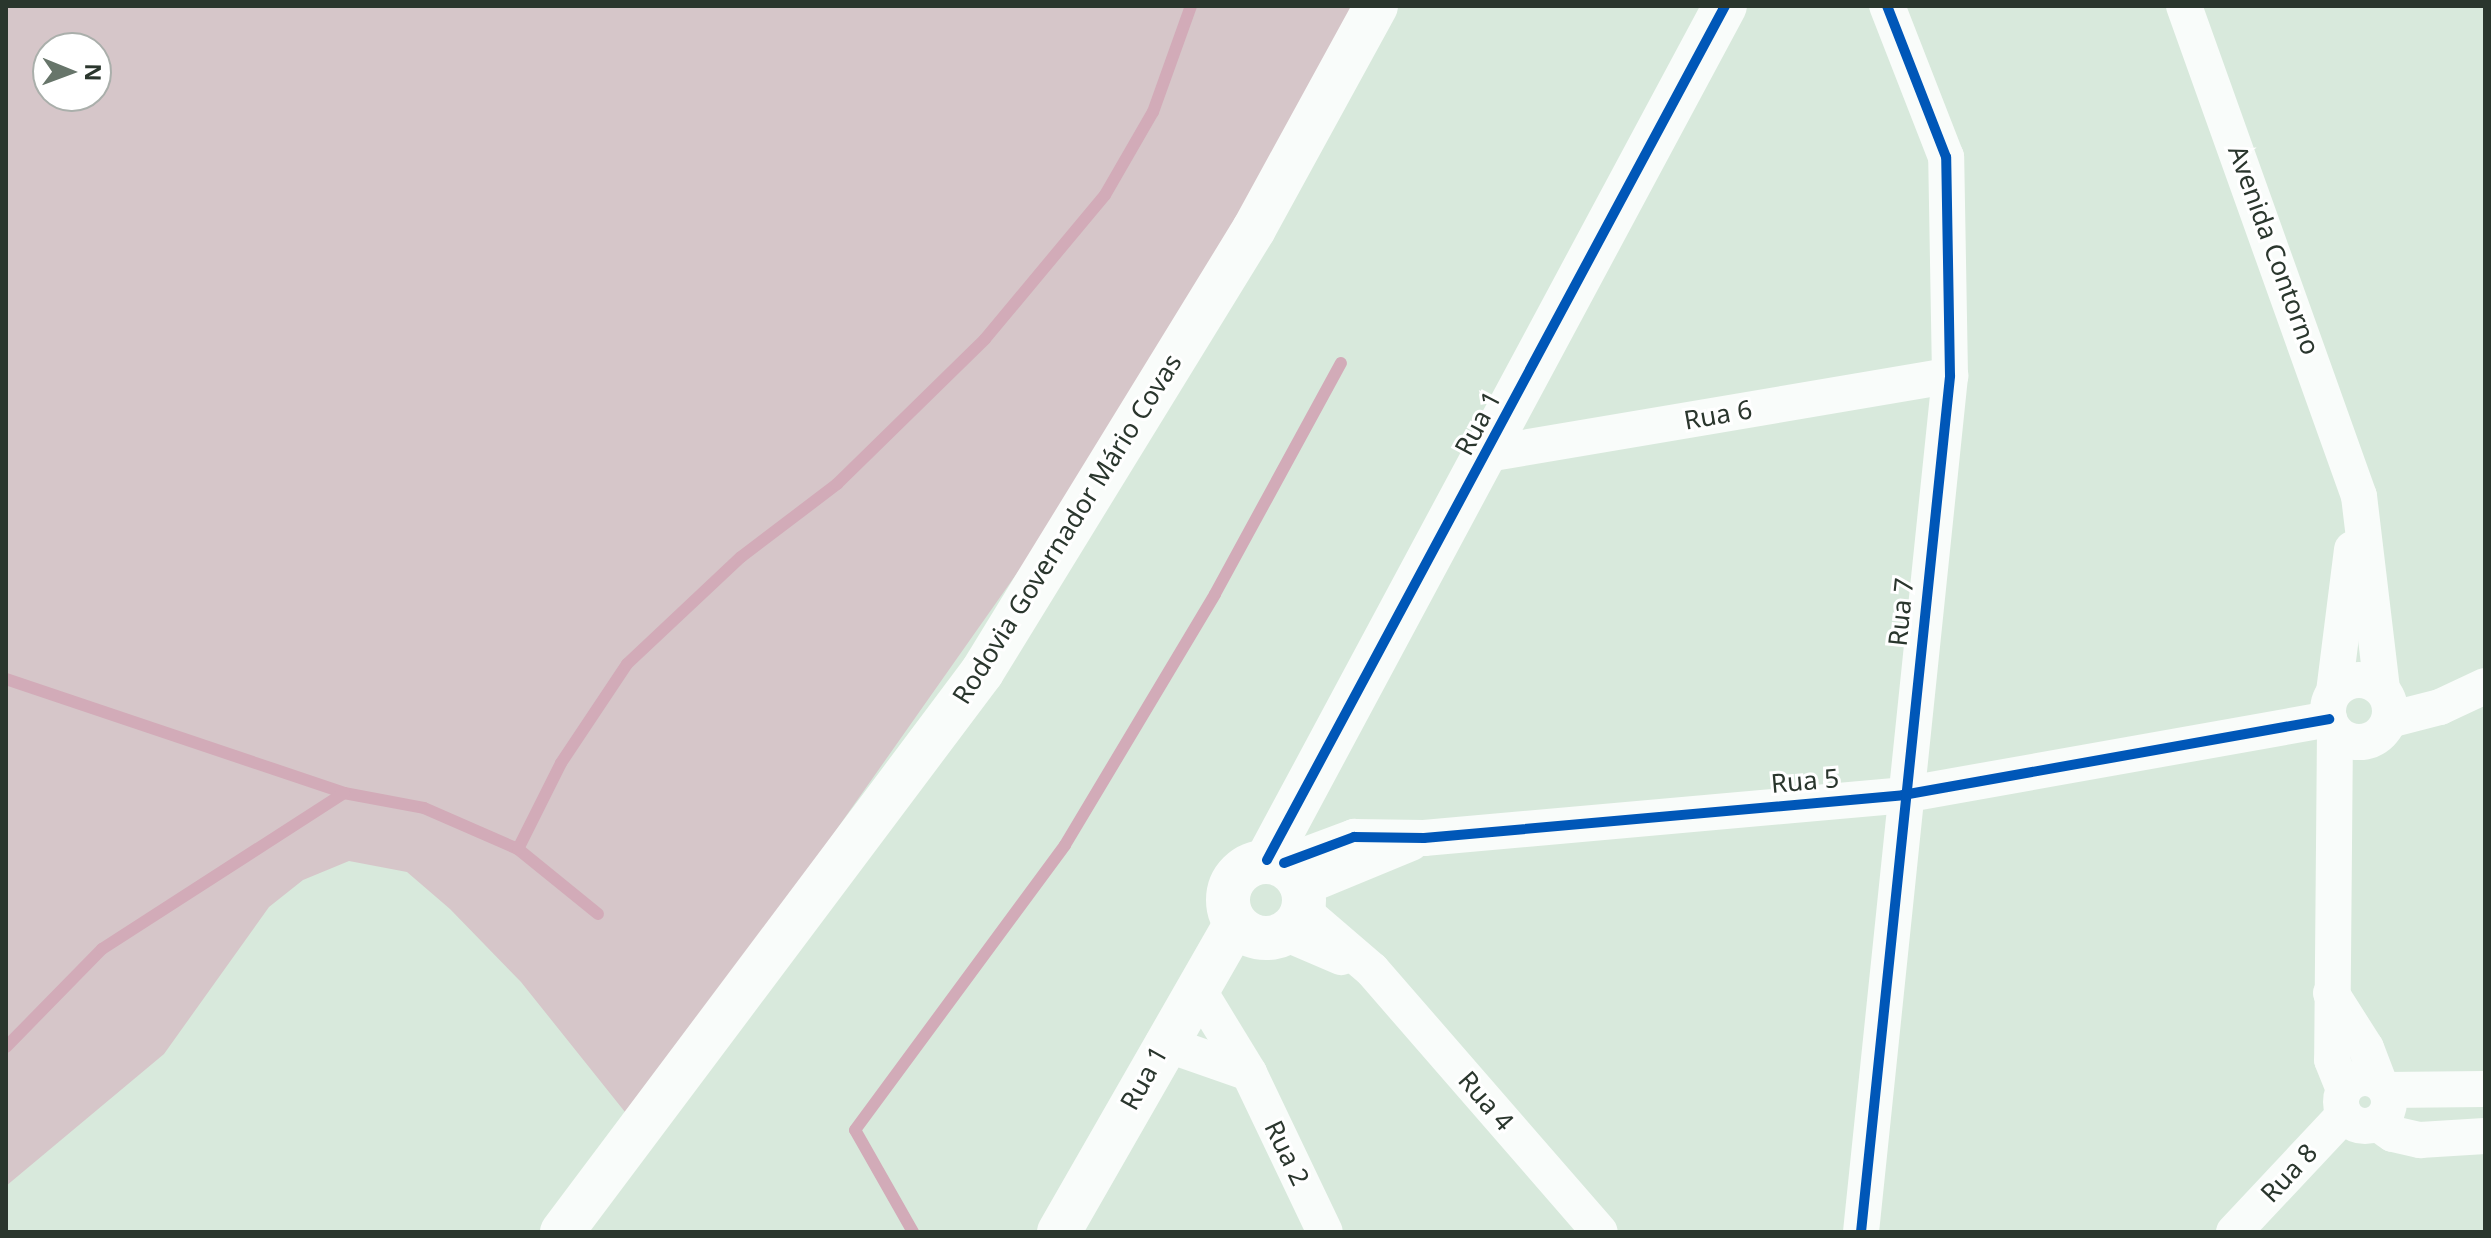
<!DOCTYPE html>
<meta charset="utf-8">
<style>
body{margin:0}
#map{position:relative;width:2491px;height:1238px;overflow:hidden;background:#d8e9dc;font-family:"Noto Sans",sans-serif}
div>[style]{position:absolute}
.green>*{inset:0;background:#d6c6c9}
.stream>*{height:12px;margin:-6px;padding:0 6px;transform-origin:6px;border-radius:6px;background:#d2abb8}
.street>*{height:36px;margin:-18px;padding:0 18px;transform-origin:18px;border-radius:18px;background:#f9fcfa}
.street>.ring{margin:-18px;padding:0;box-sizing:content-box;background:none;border:36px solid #f9fcfa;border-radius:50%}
.secondary>*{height:44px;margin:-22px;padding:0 22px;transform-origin:22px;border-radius:22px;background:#f9fcfa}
.secondary>.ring{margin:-22px;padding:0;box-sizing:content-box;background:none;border:44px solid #f9fcfa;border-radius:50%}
.primary>*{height:44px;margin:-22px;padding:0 22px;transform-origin:22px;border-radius:22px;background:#f9fcfa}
.cycleway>*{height:10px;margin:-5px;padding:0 5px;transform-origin:5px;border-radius:5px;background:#0057b8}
span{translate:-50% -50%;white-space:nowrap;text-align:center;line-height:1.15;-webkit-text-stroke:6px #fff;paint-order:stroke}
.street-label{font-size:26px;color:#2a362d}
.frame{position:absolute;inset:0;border:8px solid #2a362d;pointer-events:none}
.north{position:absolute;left:32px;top:32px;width:80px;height:80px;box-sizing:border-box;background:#fff;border:2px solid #aaafab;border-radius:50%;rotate:91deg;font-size:22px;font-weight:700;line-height:32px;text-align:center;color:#2a362d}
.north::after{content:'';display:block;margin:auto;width:28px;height:36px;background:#67756a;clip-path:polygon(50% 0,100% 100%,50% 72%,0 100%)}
</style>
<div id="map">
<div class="green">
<i style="clip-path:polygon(evenodd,6px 6px,1373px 6px,1039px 542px,796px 887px,625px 1112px,521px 982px,450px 909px,407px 872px,349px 861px,303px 880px,269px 907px,164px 1054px,6px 1186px,6px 6px,48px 48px,96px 48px,96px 96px,48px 96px,48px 48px)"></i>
</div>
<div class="stream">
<i style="left:6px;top:679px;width:357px;rotate:18.6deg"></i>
<i style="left:344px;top:793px;width:81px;rotate:10.6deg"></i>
<i style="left:424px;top:808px;width:103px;rotate:23.6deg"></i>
<i style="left:518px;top:849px;width:103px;rotate:39.1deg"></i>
<i style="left:518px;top:849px;width:96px;rotate:-63.4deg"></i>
<i style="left:561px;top:763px;width:119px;rotate:-56.3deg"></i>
<i style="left:627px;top:664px;width:156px;rotate:-43.2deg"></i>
<i style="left:741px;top:557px;width:121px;rotate:-37.2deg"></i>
<i style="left:837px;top:484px;width:207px;rotate:-44.4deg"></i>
<i style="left:985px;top:339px;width:187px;rotate:-50.2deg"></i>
<i style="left:1105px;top:195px;width:96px;rotate:-60deg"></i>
<i style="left:1153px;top:112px;width:113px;rotate:-70.3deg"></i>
<i style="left:6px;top:1047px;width:137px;rotate:-45.6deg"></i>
<i style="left:102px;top:949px;width:288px;rotate:-32.8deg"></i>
<i style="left:913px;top:1232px;width:117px;rotate:-119.6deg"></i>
<i style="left:855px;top:1130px;width:354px;rotate:-53.6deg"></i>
<i style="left:1065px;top:845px;width:292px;rotate:-59.1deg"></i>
<i style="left:1215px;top:594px;width:263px;rotate:-61.4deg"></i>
</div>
<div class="street">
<i style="left:2184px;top:6px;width:520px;rotate:70.35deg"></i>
<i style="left:2359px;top:496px;width:195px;rotate:83.2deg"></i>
<i style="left:1487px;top:454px;width:470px;rotate:-9.6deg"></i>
<i class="ring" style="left:2328px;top:680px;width:26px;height:26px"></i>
<i style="left:2334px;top:692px;width:144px;rotate:-82.8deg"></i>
<i style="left:2389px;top:720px;width:53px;rotate:-14.3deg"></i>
<i style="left:2440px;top:707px;width:50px;rotate:-25deg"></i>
<i style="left:2335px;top:731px;width:329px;rotate:90.5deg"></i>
<i style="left:2332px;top:1060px;width:32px;rotate:68deg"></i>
<i style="left:1284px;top:863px;width:75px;rotate:-20.4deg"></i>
<i style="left:1354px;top:837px;width:70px;rotate:0.8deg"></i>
<i style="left:1424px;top:838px;width:481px;rotate:-5.1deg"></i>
<i style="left:1903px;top:795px;width:433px;rotate:-10.1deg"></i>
<i style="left:1304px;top:887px;width:116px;rotate:-22.4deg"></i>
<i style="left:1302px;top:910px;width:92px;rotate:40.6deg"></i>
<i style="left:1372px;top:970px;width:347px;rotate:49deg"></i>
<i style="left:1287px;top:934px;width:59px;rotate:23.1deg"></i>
<i style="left:1199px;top:991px;width:96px;rotate:58.6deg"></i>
<i style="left:1249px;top:1073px;width:176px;rotate:64.5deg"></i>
<i style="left:2331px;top:993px;width:65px;rotate:57.5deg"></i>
<i style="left:2366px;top:1048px;width:36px;rotate:69deg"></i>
<i style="left:1163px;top:1043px;width:91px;rotate:19.2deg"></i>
<i class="ring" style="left:2341px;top:1078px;width:12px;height:12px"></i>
<i style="left:2386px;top:1090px;width:99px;rotate:-0.6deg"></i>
<i style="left:2377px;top:1123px;width:19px;rotate:35deg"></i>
<i style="left:2393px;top:1134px;width:28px;rotate:13deg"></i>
<i style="left:2420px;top:1140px;width:65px;rotate:-3.5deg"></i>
<i style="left:1861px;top:1232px;width:861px;rotate:-84.06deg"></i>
<i style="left:1950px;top:376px;width:219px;rotate:-91deg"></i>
<i style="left:1946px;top:157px;width:162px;rotate:-111.3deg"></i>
<i style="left:2234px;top:1232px;width:161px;rotate:-46.8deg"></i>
</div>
<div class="secondary">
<i style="left:1267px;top:860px;width:969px;rotate:-61.8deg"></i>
<i class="ring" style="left:1228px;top:862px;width:32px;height:32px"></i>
<i style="left:1059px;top:1232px;width:353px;rotate:-60.2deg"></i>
</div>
<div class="primary">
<i style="left:562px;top:1232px;width:700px;rotate:-53.13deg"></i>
<i style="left:982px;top:672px;width:520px;rotate:-58.45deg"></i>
<i style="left:1254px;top:229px;width:254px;rotate:-61.3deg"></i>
</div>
<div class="cycleway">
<i style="left:1267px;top:860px;width:969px;rotate:-61.8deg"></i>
<i style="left:1284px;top:863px;width:75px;rotate:-20.4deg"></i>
<i style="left:1354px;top:837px;width:70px;rotate:0.8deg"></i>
<i style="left:1424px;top:838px;width:481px;rotate:-5.1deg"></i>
<i style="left:1903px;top:795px;width:433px;rotate:-10.1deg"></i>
<i style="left:1861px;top:1232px;width:861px;rotate:-84.06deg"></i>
<i style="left:1950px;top:376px;width:219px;rotate:-91deg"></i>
<i style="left:1946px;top:157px;width:162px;rotate:-111.3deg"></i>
</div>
<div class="street-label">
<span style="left:2274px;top:250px;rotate:70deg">Avenida Contorno</span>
<span style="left:1718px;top:415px;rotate:-10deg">Rua 6</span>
<span style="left:1478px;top:423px;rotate:-62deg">Rua 1</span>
<span style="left:1067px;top:529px;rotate:-58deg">Rodovia Governador Mário Covas</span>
<span style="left:1901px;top:612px;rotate:-84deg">Rua 7</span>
<span style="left:1805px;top:781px;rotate:-5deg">Rua 5</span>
<span style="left:1144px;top:1078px;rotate:-61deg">Rua 1</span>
<span style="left:1486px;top:1101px;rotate:49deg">Rua 4</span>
<span style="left:1287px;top:1153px;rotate:64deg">Rua 2</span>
<span style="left:2289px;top:1173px;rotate:-47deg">Rua 8</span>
</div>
<div class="frame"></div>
<div class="north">N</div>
</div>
